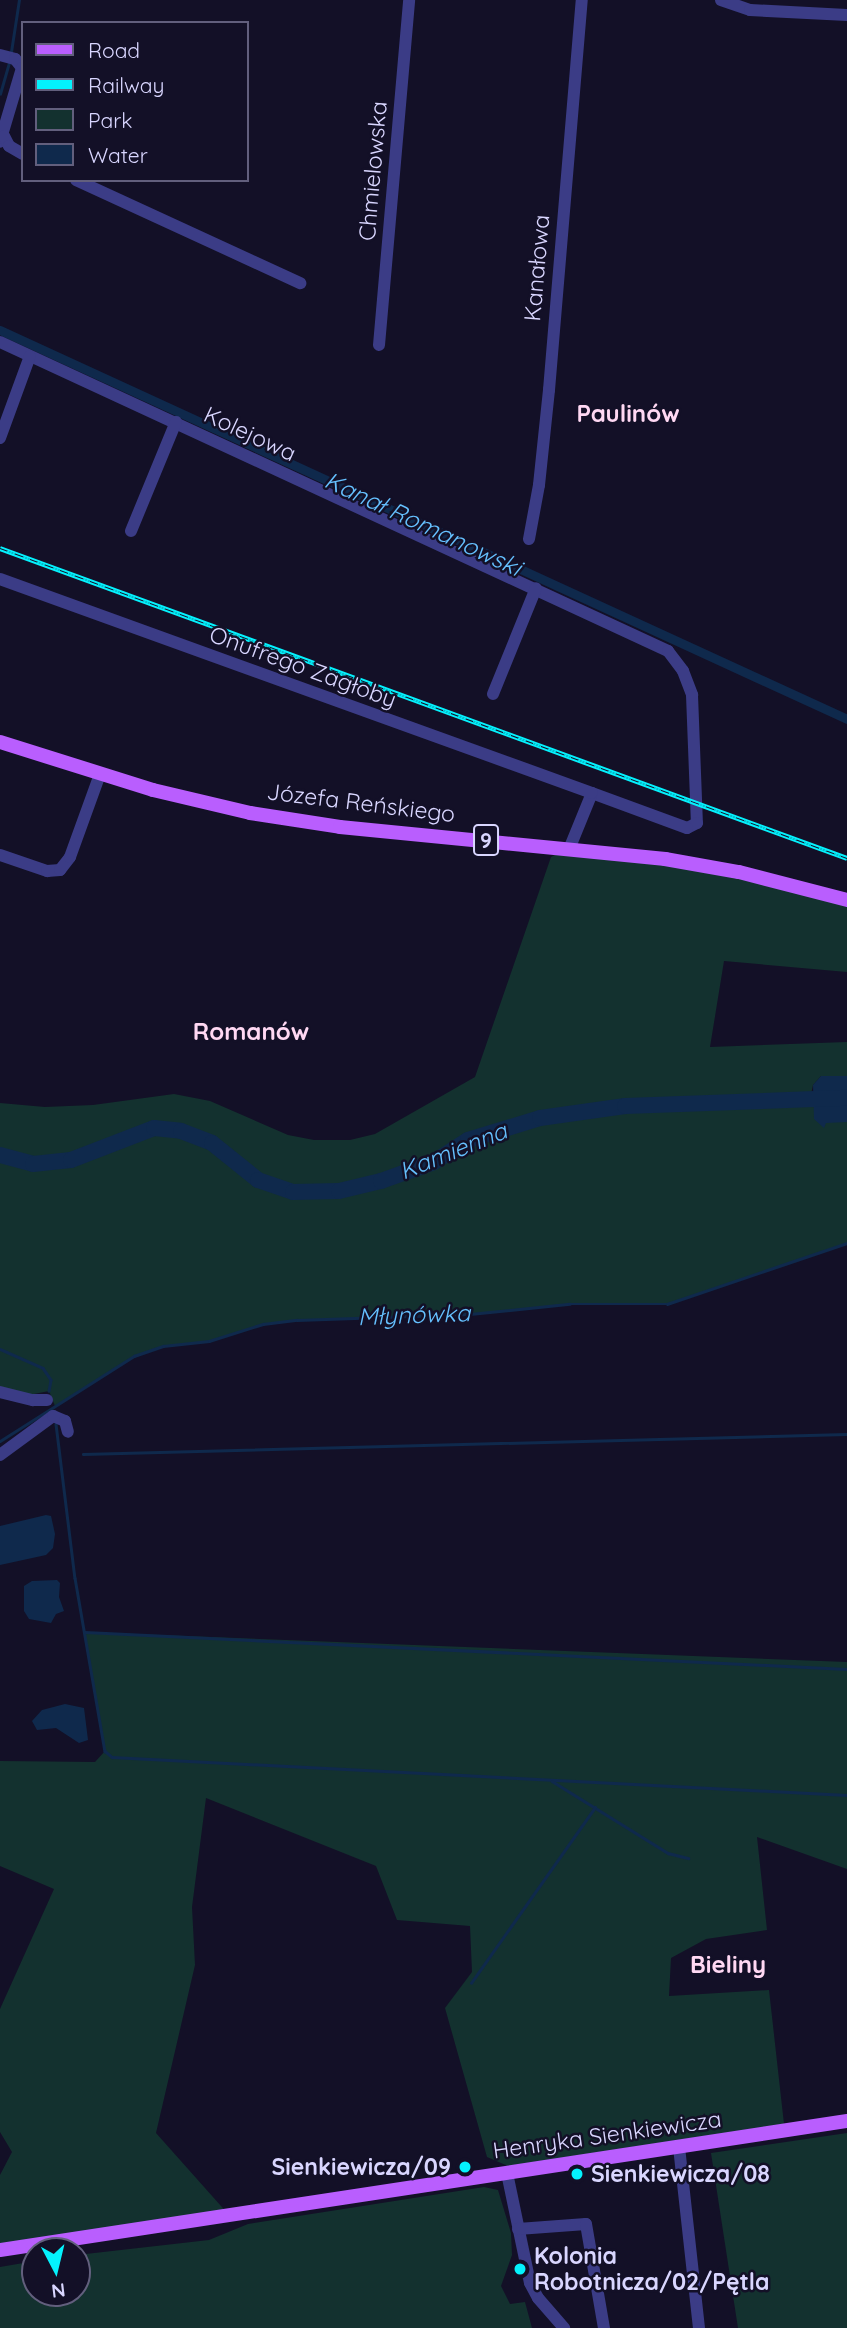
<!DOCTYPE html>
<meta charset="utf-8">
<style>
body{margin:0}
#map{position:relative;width:847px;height:2328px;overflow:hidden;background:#131027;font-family:Quicksand,sans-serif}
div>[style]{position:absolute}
.green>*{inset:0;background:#13312f}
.water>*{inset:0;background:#0f294c}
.stream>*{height:2.5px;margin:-1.25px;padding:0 1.25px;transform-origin:1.25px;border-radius:1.25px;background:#0f294c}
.canal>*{height:9px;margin:-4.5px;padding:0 4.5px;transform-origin:4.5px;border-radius:4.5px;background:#0f294c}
.river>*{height:16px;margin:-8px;padding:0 8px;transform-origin:8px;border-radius:8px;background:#0f294c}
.minor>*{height:12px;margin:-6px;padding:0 6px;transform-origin:6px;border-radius:6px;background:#3b3c86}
.major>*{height:14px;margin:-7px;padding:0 7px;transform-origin:7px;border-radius:7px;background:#b95efe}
.rail>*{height:5px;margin-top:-2.5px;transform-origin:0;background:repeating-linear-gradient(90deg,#131027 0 8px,#04f2fd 0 16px);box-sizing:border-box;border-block:2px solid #04f2fd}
.dots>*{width:19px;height:19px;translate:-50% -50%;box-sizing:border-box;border:4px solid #131027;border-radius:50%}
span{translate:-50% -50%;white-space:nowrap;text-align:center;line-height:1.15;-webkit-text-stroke:5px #131027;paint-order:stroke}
.shield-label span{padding:2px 5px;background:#131027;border:2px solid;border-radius:5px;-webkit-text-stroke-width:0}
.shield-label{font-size:21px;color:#d9d6ff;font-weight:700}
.street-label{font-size:23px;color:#d9d6ff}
.poi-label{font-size:23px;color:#d9d6ff;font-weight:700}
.right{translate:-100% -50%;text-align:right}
.left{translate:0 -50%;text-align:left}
.neighbourhood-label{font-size:24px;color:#ffd8f3;font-weight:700}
.water-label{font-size:24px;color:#65c0fe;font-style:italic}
.legend{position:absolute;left:21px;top:21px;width:228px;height:161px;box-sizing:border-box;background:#131027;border:2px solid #625f7d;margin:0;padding:9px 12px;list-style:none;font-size:21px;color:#d9d6ff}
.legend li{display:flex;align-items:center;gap:14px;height:35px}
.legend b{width:35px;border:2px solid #625f7d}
.north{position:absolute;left:21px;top:2237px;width:70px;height:70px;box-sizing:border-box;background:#131027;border:2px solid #625f7d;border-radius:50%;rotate:173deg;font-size:19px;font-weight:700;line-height:28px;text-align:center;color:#d9d6ff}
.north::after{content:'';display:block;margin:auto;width:24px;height:32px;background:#04f2fd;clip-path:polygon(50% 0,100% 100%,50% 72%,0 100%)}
</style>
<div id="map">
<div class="green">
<i style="clip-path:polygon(570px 847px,621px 853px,847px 900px,847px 972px,724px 961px,710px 1047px,847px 1042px,847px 1076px,821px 1076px,813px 1085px,810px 1099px,847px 1098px,847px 1243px,667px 1304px,569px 1304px,470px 1314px,297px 1320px,264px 1324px,209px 1341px,163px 1346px,134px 1356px,55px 1406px,49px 1391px,29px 1395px,0 1387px,0 1103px,45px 1107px,93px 1105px,174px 1094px,210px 1101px,288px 1135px,314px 1140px,350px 1140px,375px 1134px,475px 1077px,551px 857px)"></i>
<i style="clip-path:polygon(85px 1632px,847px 1662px,847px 1869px,757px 1837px,767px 1930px,706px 1939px,671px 1958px,669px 1996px,769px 1990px,784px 2124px,508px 2166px,487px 2157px,445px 2008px,472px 1972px,470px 1926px,397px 1920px,376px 1866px,206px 1798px,192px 1907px,195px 1965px,156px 2133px,229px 2215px,0 2250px,0 2175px,12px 2152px,0 2132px,0 2009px,54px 1889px,0 1866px,0 1761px,95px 1762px,105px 1751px)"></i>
<i style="clip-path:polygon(847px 2133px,847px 2328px,738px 2328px,711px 2153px)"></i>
<i style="clip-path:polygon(484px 2187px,498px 2190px,511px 2233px,512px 2255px,501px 2286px,510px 2304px,525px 2302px,532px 2328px,0 2328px,0 2267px,35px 2261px,35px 2293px,77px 2293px,77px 2255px,209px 2240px,248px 2224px)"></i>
</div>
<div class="water">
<i style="clip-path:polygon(821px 1076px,847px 1076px,847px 1122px,826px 1123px,824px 1128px,814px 1119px,813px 1085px)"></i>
<i style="clip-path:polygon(46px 1515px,51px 1516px,55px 1534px,53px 1548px,46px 1555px,0 1565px,0 1526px)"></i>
<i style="clip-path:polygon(57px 1580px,60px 1583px,59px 1597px,64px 1611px,56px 1614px,51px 1623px,29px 1619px,24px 1611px,24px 1586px,32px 1581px)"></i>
<i style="clip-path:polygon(65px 1704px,84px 1708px,88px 1740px,79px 1743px,56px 1728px,37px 1730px,32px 1721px,42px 1710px)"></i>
</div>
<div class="stream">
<i style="left:11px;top:52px;width:53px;rotate:-81.3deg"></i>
<i style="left:0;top:94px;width:33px;rotate:-74deg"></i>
<i style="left:0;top:1349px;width:47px;rotate:23.8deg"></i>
<i style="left:43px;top:1368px;width:14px;rotate:56deg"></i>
<i style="left:51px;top:1380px;width:11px;rotate:100deg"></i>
<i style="left:56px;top:1424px;width:155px;rotate:83deg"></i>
<i style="left:75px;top:1578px;width:176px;rotate:80.2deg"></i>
<i style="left:105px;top:1751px;width:9px;rotate:41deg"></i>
<i style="left:112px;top:1757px;width:736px;rotate:2.96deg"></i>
<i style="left:0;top:1441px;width:159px;rotate:-32.4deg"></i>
<i style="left:134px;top:1356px;width:31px;rotate:-19deg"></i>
<i style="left:163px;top:1346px;width:46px;rotate:-6.2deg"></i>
<i style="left:209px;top:1341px;width:57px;rotate:-17.5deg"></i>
<i style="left:263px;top:1324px;width:34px;rotate:-7deg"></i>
<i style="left:297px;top:1320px;width:173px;rotate:-2deg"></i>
<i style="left:470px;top:1314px;width:100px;rotate:-5.8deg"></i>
<i style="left:569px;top:1304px;width:98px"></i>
<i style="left:667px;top:1304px;width:190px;rotate:-18.7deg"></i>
<i style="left:83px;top:1454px;width:764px;rotate:-1.5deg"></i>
<i style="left:85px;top:1632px;width:763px;rotate:2.78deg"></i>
<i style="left:552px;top:1781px;width:137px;rotate:31.8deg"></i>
<i style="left:668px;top:1853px;width:21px;rotate:14deg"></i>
<i style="left:471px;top:1983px;width:215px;rotate:-54.8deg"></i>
</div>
<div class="canal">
<i style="left:0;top:330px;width:932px;rotate:24.67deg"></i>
</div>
<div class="river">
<i style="left:0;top:1155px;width:34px;rotate:15deg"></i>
<i style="left:33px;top:1164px;width:38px;rotate:-6deg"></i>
<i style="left:71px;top:1160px;width:89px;rotate:-21.1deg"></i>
<i style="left:154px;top:1128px;width:27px;rotate:6deg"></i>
<i style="left:181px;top:1131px;width:33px;rotate:21deg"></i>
<i style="left:212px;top:1143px;width:59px;rotate:38.8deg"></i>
<i style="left:258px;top:1180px;width:37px;rotate:19deg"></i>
<i style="left:293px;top:1192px;width:46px;rotate:-1.2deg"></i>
<i style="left:339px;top:1191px;width:43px;rotate:-13.4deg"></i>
<i style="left:381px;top:1181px;width:56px;rotate:-19.7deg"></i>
<i style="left:434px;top:1162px;width:40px;rotate:-32.9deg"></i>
<i style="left:468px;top:1140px;width:75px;rotate:-17deg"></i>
<i style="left:540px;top:1118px;width:86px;rotate:-8deg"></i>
<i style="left:625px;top:1106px;width:222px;rotate:-2.1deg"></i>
</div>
<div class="minor">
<i style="left:721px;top:0;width:31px;rotate:19deg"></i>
<i style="left:750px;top:10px;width:97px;rotate:3deg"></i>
<i style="left:0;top:55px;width:16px;rotate:15deg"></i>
<i style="left:15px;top:59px;width:11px;rotate:52deg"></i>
<i style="left:22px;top:68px;width:77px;rotate:106.6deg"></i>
<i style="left:4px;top:136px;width:11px;rotate:63deg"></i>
<i style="left:9px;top:146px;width:16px;rotate:30deg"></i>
<i style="left:76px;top:180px;width:247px;rotate:24.7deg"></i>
<i style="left:0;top:342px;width:736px;rotate:24.82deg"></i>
<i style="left:668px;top:651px;width:25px;rotate:53deg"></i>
<i style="left:683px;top:671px;width:26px;rotate:69deg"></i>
<i style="left:692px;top:695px;width:128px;rotate:87.8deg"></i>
<i style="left:697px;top:823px;width:11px;rotate:153deg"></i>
<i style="left:687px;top:828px;width:101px;rotate:-159.8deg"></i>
<i style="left:592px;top:793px;width:58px;rotate:112.2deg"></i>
<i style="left:379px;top:345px;width:346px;rotate:-85deg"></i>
<i style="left:0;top:438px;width:87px;rotate:-69.9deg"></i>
<i style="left:131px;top:531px;width:118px;rotate:-67.6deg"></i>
<i style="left:529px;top:539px;width:55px;rotate:-79.5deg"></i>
<i style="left:539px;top:485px;width:96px;rotate:-84deg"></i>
<i style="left:549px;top:390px;width:391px;rotate:-85.2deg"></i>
<i style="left:0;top:579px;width:629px;rotate:19.87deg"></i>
<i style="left:493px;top:694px;width:114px;rotate:-67.9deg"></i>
<i style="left:0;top:855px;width:50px;rotate:18.8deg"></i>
<i style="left:47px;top:871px;width:13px;rotate:-4deg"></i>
<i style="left:60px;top:870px;width:16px;rotate:-52deg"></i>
<i style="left:70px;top:857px;width:88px;rotate:-70.1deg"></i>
<i style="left:0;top:1392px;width:34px;rotate:14deg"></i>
<i style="left:33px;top:1400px;width:14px"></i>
<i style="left:0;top:1455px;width:66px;rotate:-36.3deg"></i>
<i style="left:53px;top:1416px;width:13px;rotate:23deg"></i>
<i style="left:65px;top:1421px;width:11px;rotate:75deg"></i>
<i style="left:679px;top:2147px;width:182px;rotate:83.7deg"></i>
<i style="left:507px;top:2173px;width:112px;rotate:78.2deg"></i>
<i style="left:530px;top:2283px;width:17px;rotate:62deg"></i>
<i style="left:538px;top:2298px;width:40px;rotate:49deg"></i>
<i style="left:518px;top:2229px;width:68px;rotate:-4.2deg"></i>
<i style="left:586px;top:2224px;width:106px;rotate:80.2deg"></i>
</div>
<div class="major">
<i style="left:0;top:742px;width:160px;rotate:17.4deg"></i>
<i style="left:153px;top:790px;width:100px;rotate:13.3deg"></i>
<i style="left:250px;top:813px;width:91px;rotate:8.8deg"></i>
<i style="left:340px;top:827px;width:327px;rotate:5.6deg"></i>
<i style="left:665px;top:859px;width:75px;rotate:10deg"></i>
<i style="left:739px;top:872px;width:112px;rotate:14.5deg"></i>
<i style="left:0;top:2250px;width:857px;rotate:-8.66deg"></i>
</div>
<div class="rail">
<i style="left:0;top:548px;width:902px;rotate:20.1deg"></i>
</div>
<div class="dots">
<i style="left:465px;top:2167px;background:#04f2fd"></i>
<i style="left:577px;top:2174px;background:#04f2fd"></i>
<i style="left:520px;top:2269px;background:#04f2fd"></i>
</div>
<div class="shield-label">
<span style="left:486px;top:840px">9</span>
</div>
<div class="street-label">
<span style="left:373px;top:171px;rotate:-85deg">Chmielowska</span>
<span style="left:537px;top:268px;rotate:-85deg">Kanałowa</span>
<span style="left:250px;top:434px;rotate:25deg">Kolejowa</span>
<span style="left:303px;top:667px;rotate:20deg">Onufrego Zagłoby</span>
<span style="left:361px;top:803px;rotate:7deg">Józefa Reńskiego</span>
<span style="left:607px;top:2135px;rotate:-8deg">Henryka Sienkiewicza</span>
</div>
<div class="poi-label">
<span class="right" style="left:451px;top:2167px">Sienkiewicza/09</span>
<span class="left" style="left:591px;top:2174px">Sienkiewicza/08</span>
<span class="left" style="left:534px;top:2269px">Kolonia<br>Robotnicza/02/Pętla</span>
</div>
<div class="neighbourhood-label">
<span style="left:628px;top:414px">Paulinów</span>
<span style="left:251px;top:1032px">Romanów</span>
<span style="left:728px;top:1965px">Bieliny</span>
</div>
<div class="water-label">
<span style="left:423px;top:524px;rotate:25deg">Kanał Romanowski</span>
<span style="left:453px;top:1151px;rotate:-22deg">Kamienna</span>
<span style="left:414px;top:1315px;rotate:-2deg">Młynówka</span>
</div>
<ul class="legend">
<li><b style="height:9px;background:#b95efe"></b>Road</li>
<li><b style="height:9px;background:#04f2fd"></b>Railway</li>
<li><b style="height:19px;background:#13312f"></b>Park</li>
<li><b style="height:19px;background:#0f294c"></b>Water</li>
</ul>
<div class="north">N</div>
</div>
